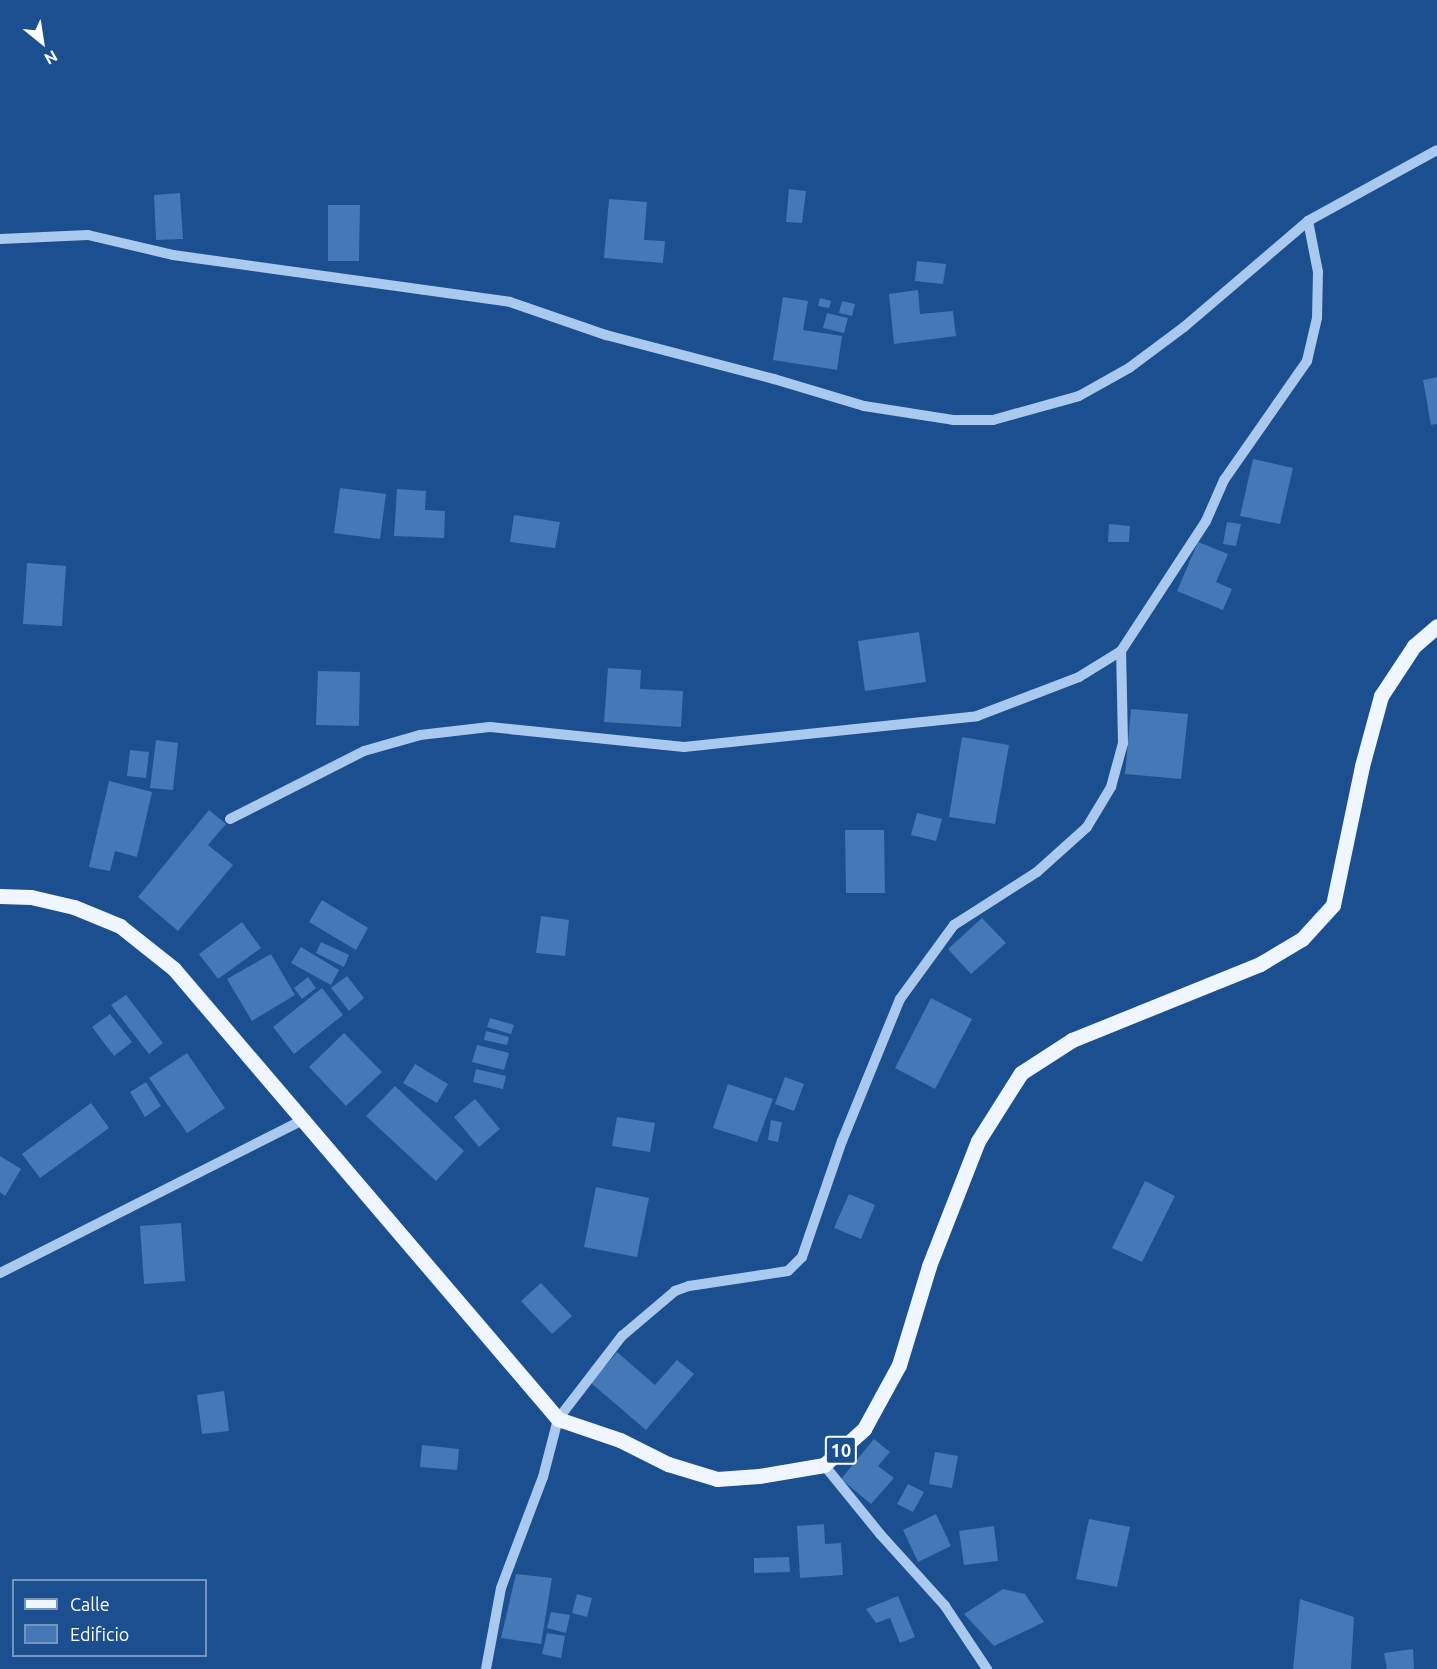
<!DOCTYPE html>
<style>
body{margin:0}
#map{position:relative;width:1437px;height:1669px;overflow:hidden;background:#1b4f8f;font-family:Ubuntu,sans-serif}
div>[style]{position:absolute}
.building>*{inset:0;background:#4478b7}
.minor>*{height:10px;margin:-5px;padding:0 5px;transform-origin:5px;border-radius:5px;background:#a9c9ee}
.major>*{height:15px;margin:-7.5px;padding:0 7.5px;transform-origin:7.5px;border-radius:7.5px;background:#f0f6ff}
span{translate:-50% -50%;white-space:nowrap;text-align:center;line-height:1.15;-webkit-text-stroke:6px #1b4f8f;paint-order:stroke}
.shield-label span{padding:2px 4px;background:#1b4f8f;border:2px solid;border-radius:4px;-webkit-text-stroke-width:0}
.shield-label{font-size:18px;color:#fff;font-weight:700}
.legend{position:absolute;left:12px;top:1579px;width:195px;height:78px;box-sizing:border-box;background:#1b4f8f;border:2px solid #7695bc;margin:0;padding:8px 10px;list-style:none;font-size:18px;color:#fff}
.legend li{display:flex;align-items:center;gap:12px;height:30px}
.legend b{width:30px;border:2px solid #7695bc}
.north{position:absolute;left:12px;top:12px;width:60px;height:60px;-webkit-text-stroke:4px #1b4f8f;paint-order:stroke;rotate:150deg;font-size:16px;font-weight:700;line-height:24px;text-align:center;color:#fff}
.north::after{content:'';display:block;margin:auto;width:21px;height:27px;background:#fff;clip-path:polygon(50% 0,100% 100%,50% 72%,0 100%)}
</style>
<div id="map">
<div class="building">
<i style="clip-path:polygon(789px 189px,806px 191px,802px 223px,786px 222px)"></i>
<i style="clip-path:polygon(180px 193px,183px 239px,156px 240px,154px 195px)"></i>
<i style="clip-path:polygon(609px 199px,647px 202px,644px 240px,665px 241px,663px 263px,604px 258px)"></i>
<i style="clip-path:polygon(328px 205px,360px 205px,359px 261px,328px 261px)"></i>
<i style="clip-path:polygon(917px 261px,946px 264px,943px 284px,915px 281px)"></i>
<i style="clip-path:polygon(918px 290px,920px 314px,953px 311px,956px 336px,894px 344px,889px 294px)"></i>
<i style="clip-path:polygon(783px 297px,808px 301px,803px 330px,842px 336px,837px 370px,773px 360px)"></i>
<i style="clip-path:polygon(820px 298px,831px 301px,829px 308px,818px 306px)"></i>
<i style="clip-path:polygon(842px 301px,855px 304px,852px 316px,839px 313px)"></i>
<i style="clip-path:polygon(827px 313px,848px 318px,844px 333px,823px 328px)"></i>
<i style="clip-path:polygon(1437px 377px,1437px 424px,1431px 425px,1423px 380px)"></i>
<i style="clip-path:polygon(1253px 459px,1293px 468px,1280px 524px,1240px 516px)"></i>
<i style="clip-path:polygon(340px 488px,386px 494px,380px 539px,334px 533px)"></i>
<i style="clip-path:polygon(397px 489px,426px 491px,425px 510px,445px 511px,444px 538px,394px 536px)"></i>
<i style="clip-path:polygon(514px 515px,560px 522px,555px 548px,510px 542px)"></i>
<i style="clip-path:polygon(1227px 522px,1241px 524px,1236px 546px,1223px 544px)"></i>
<i style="clip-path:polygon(1109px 524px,1130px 526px,1129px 542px,1108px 542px)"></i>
<i style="clip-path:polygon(1198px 542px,1228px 554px,1216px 582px,1232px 589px,1223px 610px,1177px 591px)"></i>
<i style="clip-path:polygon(27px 563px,66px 566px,62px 626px,23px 624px)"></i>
<i style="clip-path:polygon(919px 632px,926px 682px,865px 691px,858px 641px)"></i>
<i style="clip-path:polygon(608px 668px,641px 670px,640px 689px,683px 691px,681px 727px,604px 722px)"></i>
<i style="clip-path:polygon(318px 671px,360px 672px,359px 726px,316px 725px)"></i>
<i style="clip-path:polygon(1131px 709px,1188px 714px,1181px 779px,1125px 774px)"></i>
<i style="clip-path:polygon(962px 737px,1009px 745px,995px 824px,949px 817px)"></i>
<i style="clip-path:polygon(156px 740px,178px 743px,173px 790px,150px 788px)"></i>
<i style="clip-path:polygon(130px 750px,149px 752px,146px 778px,127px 776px)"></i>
<i style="clip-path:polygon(109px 781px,152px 792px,137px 857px,115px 851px,110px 871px,89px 867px)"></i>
<i style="clip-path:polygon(209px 810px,226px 824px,208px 845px,233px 865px,178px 931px,138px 897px)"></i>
<i style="clip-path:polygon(917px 813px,942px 819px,936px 841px,911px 835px)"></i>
<i style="clip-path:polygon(845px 830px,884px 830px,885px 893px,846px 893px)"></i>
<i style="clip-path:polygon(322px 900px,368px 928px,356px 950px,309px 922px)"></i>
<i style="clip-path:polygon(541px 916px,569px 920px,565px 956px,536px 953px)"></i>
<i style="clip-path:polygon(982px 918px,1006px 943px,971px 974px,948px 949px)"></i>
<i style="clip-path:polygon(242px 922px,261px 948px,218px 979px,199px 954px)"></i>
<i style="clip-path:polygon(321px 942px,349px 955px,344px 967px,316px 953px)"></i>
<i style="clip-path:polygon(301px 947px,339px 970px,331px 985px,291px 963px)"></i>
<i style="clip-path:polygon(271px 954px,295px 995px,252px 1021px,227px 979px)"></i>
<i style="clip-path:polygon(347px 976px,364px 998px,349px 1011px,331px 988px)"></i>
<i style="clip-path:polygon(308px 977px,316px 988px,302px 999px,294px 988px)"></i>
<i style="clip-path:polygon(322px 988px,343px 1015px,294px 1054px,273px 1027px)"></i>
<i style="clip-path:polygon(126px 995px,163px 1043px,149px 1054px,111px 1005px)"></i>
<i style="clip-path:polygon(931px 998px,972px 1019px,935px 1089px,895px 1068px)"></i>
<i style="clip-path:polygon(110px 1014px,132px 1042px,114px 1056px,92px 1027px)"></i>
<i style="clip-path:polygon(490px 1018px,514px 1025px,511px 1034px,487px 1027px)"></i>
<i style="clip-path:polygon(486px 1031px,509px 1037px,507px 1045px,484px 1040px)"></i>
<i style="clip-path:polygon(344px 1033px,382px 1072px,346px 1106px,309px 1067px)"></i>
<i style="clip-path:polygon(477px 1045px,509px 1053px,504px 1070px,472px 1062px)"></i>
<i style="clip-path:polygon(187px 1053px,225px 1108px,187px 1133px,149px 1078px)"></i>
<i style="clip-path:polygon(415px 1064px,448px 1084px,437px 1103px,403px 1083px)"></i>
<i style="clip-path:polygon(476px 1069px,506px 1076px,503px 1089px,473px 1082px)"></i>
<i style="clip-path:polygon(785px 1077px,804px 1084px,794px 1111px,775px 1104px)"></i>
<i style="clip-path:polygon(146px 1082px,161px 1106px,145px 1117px,130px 1092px)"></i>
<i style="clip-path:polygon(728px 1084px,773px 1099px,757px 1142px,713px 1128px)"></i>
<i style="clip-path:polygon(395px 1086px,464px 1151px,436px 1181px,366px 1116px)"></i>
<i style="clip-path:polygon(475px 1099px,500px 1129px,479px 1147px,454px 1117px)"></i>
<i style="clip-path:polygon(91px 1103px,109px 1128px,40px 1178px,22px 1154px)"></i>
<i style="clip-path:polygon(617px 1117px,655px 1123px,650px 1152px,612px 1146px)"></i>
<i style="clip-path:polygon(771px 1120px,782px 1122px,778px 1142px,768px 1140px)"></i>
<i style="clip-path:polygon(0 1156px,21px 1169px,5px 1196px,0 1192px)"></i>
<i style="clip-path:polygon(1145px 1181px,1175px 1196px,1142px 1262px,1112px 1248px)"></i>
<i style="clip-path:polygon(596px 1187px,649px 1198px,637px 1257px,584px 1247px)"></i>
<i style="clip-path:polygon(849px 1194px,875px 1205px,861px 1239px,834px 1228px)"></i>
<i style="clip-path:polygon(181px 1223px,185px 1281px,144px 1284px,140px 1226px)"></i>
<i style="clip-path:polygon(541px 1283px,572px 1316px,552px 1334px,521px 1301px)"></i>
<i style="clip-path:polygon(617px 1352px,655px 1385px,677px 1360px,694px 1374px,646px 1430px,591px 1383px)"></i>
<i style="clip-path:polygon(224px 1391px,229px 1431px,202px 1434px,197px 1395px)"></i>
<i style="clip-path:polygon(874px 1439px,890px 1452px,878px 1466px,894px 1478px,871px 1504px,841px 1479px)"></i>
<i style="clip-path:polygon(422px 1445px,459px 1449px,457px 1470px,420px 1467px)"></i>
<i style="clip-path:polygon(935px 1452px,958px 1456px,952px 1488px,929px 1484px)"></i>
<i style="clip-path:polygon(908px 1484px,924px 1492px,913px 1512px,897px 1504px)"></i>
<i style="clip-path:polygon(936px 1514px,951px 1546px,918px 1562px,903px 1530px)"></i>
<i style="clip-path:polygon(1089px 1519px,1130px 1527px,1117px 1587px,1076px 1579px)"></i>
<i style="clip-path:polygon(824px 1524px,825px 1544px,841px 1543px,843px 1575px,800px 1578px,797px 1526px)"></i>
<i style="clip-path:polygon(994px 1526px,998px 1561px,964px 1565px,959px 1531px)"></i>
<i style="clip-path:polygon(789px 1557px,790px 1572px,754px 1573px,754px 1558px)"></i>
<i style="clip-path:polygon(516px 1574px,552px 1578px,541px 1644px,501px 1638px)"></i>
<i style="clip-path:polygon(1003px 1589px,1025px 1594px,1044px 1622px,994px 1646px,964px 1614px)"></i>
<i style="clip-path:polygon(577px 1594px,592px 1598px,587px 1617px,572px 1613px)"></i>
<i style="clip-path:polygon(898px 1596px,915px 1637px,900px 1643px,890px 1618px,876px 1623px,866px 1609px)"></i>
<i style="clip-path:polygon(1300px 1599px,1354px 1617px,1351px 1669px,1293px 1669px)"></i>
<i style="clip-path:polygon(551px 1612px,570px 1615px,566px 1633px,547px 1628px)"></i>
<i style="clip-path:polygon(547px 1633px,565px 1636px,561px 1658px,542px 1654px)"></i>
<i style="clip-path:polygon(1413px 1649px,1414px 1669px,1387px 1669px,1384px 1653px)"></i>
</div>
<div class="minor">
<i style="left:0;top:239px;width:88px;rotate:-2.6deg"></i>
<i style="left:88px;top:235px;width:87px;rotate:13.2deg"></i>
<i style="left:173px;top:255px;width:340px;rotate:7.9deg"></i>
<i style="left:510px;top:302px;width:102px;rotate:19deg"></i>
<i style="left:606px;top:335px;width:174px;rotate:14.7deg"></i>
<i style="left:774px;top:379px;width:94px;rotate:16.7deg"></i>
<i style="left:864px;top:406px;width:90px;rotate:8.9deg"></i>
<i style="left:953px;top:420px;width:40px"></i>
<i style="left:993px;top:420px;width:89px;rotate:-15.6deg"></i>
<i style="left:1079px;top:396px;width:57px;rotate:-29.2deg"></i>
<i style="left:1129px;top:368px;width:69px;rotate:-36.7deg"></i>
<i style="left:1184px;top:327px;width:163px;rotate:-40.5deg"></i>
<i style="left:1308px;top:221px;width:147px;rotate:-28.8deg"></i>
<i style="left:230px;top:819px;width:150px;rotate:-26.9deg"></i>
<i style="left:364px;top:751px;width:58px;rotate:-15.9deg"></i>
<i style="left:420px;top:735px;width:70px;rotate:-6.5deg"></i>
<i style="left:490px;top:727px;width:195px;rotate:5.9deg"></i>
<i style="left:684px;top:747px;width:295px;rotate:-6deg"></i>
<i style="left:977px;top:716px;width:109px;rotate:-20.9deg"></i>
<i style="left:1079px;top:677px;width:49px;rotate:-31.8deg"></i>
<i style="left:1121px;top:651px;width:155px;rotate:-56.8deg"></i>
<i style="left:1206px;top:521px;width:45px;rotate:-66.3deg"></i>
<i style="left:1224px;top:480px;width:145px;rotate:-55.1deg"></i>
<i style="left:1307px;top:361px;width:44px;rotate:-76.9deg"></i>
<i style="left:1317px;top:318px;width:46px;rotate:-88.8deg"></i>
<i style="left:1318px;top:272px;width:52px;rotate:-101.1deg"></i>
<i style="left:0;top:1273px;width:342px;rotate:-26.8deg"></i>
<i style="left:824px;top:1465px;width:89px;rotate:50.9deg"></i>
<i style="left:880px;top:1534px;width:97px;rotate:47.9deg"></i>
<i style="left:945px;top:1606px;width:76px;rotate:56.3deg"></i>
<i style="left:486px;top:1669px;width:82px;rotate:-79.5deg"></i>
<i style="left:501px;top:1588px;width:119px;rotate:-69.3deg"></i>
<i style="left:543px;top:1477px;width:60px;rotate:-75.5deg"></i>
<i style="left:558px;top:1419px;width:105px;rotate:-52.4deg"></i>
<i style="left:622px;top:1336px;width:70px;rotate:-40.3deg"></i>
<i style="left:675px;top:1291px;width:15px;rotate:-20deg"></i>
<i style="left:689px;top:1286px;width:100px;rotate:-8.6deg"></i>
<i style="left:788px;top:1271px;width:20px;rotate:-45deg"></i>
<i style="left:802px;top:1257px;width:123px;rotate:-71deg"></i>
<i style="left:842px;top:1141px;width:153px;rotate:-67.8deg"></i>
<i style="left:900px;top:999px;width:92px;rotate:-53.9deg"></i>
<i style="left:954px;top:925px;width:98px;rotate:-32.6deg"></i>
<i style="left:1037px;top:872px;width:67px;rotate:-42deg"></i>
<i style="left:1087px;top:827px;width:47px;rotate:-59deg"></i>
<i style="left:1111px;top:787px;width:46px;rotate:-74.7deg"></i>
<i style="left:1123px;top:743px;width:92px;rotate:-91.2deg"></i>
</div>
<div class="major">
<i style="left:0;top:896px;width:31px;rotate:2deg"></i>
<i style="left:31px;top:897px;width:44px;rotate:13.1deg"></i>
<i style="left:74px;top:907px;width:50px;rotate:22.4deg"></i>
<i style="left:120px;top:926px;width:69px;rotate:38.5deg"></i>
<i style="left:174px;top:969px;width:592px;rotate:49.52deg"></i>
<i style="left:558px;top:1419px;width:65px;rotate:18.7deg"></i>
<i style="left:620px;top:1440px;width:54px;rotate:26.6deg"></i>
<i style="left:668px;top:1464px;width:51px;rotate:17deg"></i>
<i style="left:717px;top:1479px;width:42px;rotate:-4.1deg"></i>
<i style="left:759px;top:1476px;width:66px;rotate:-9.6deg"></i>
<i style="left:824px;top:1465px;width:54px;rotate:-42deg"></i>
<i style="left:864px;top:1429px;width:73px;rotate:-61.3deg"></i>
<i style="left:899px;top:1365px;width:103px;rotate:-73.1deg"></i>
<i style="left:929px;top:1266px;width:134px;rotate:-68.6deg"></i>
<i style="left:978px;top:1141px;width:80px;rotate:-57.7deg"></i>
<i style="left:1021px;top:1073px;width:61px;rotate:-32.9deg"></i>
<i style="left:1072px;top:1040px;width:203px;rotate:-22deg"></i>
<i style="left:1260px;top:964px;width:49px;rotate:-30.8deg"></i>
<i style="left:1302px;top:939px;width:46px;rotate:-47.6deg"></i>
<i style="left:1333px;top:905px;width:142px;rotate:-78.2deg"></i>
<i style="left:1362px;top:766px;width:73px;rotate:-74.8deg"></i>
<i style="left:1381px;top:696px;width:60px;rotate:-56.6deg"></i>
<i style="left:1414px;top:646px;width:30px;rotate:-41deg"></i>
</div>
<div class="shield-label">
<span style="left:841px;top:1450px">10</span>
</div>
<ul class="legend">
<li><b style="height:8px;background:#f0f6ff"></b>Calle</li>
<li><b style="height:16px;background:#4478b7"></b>Edificio</li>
</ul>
<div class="north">N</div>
</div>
